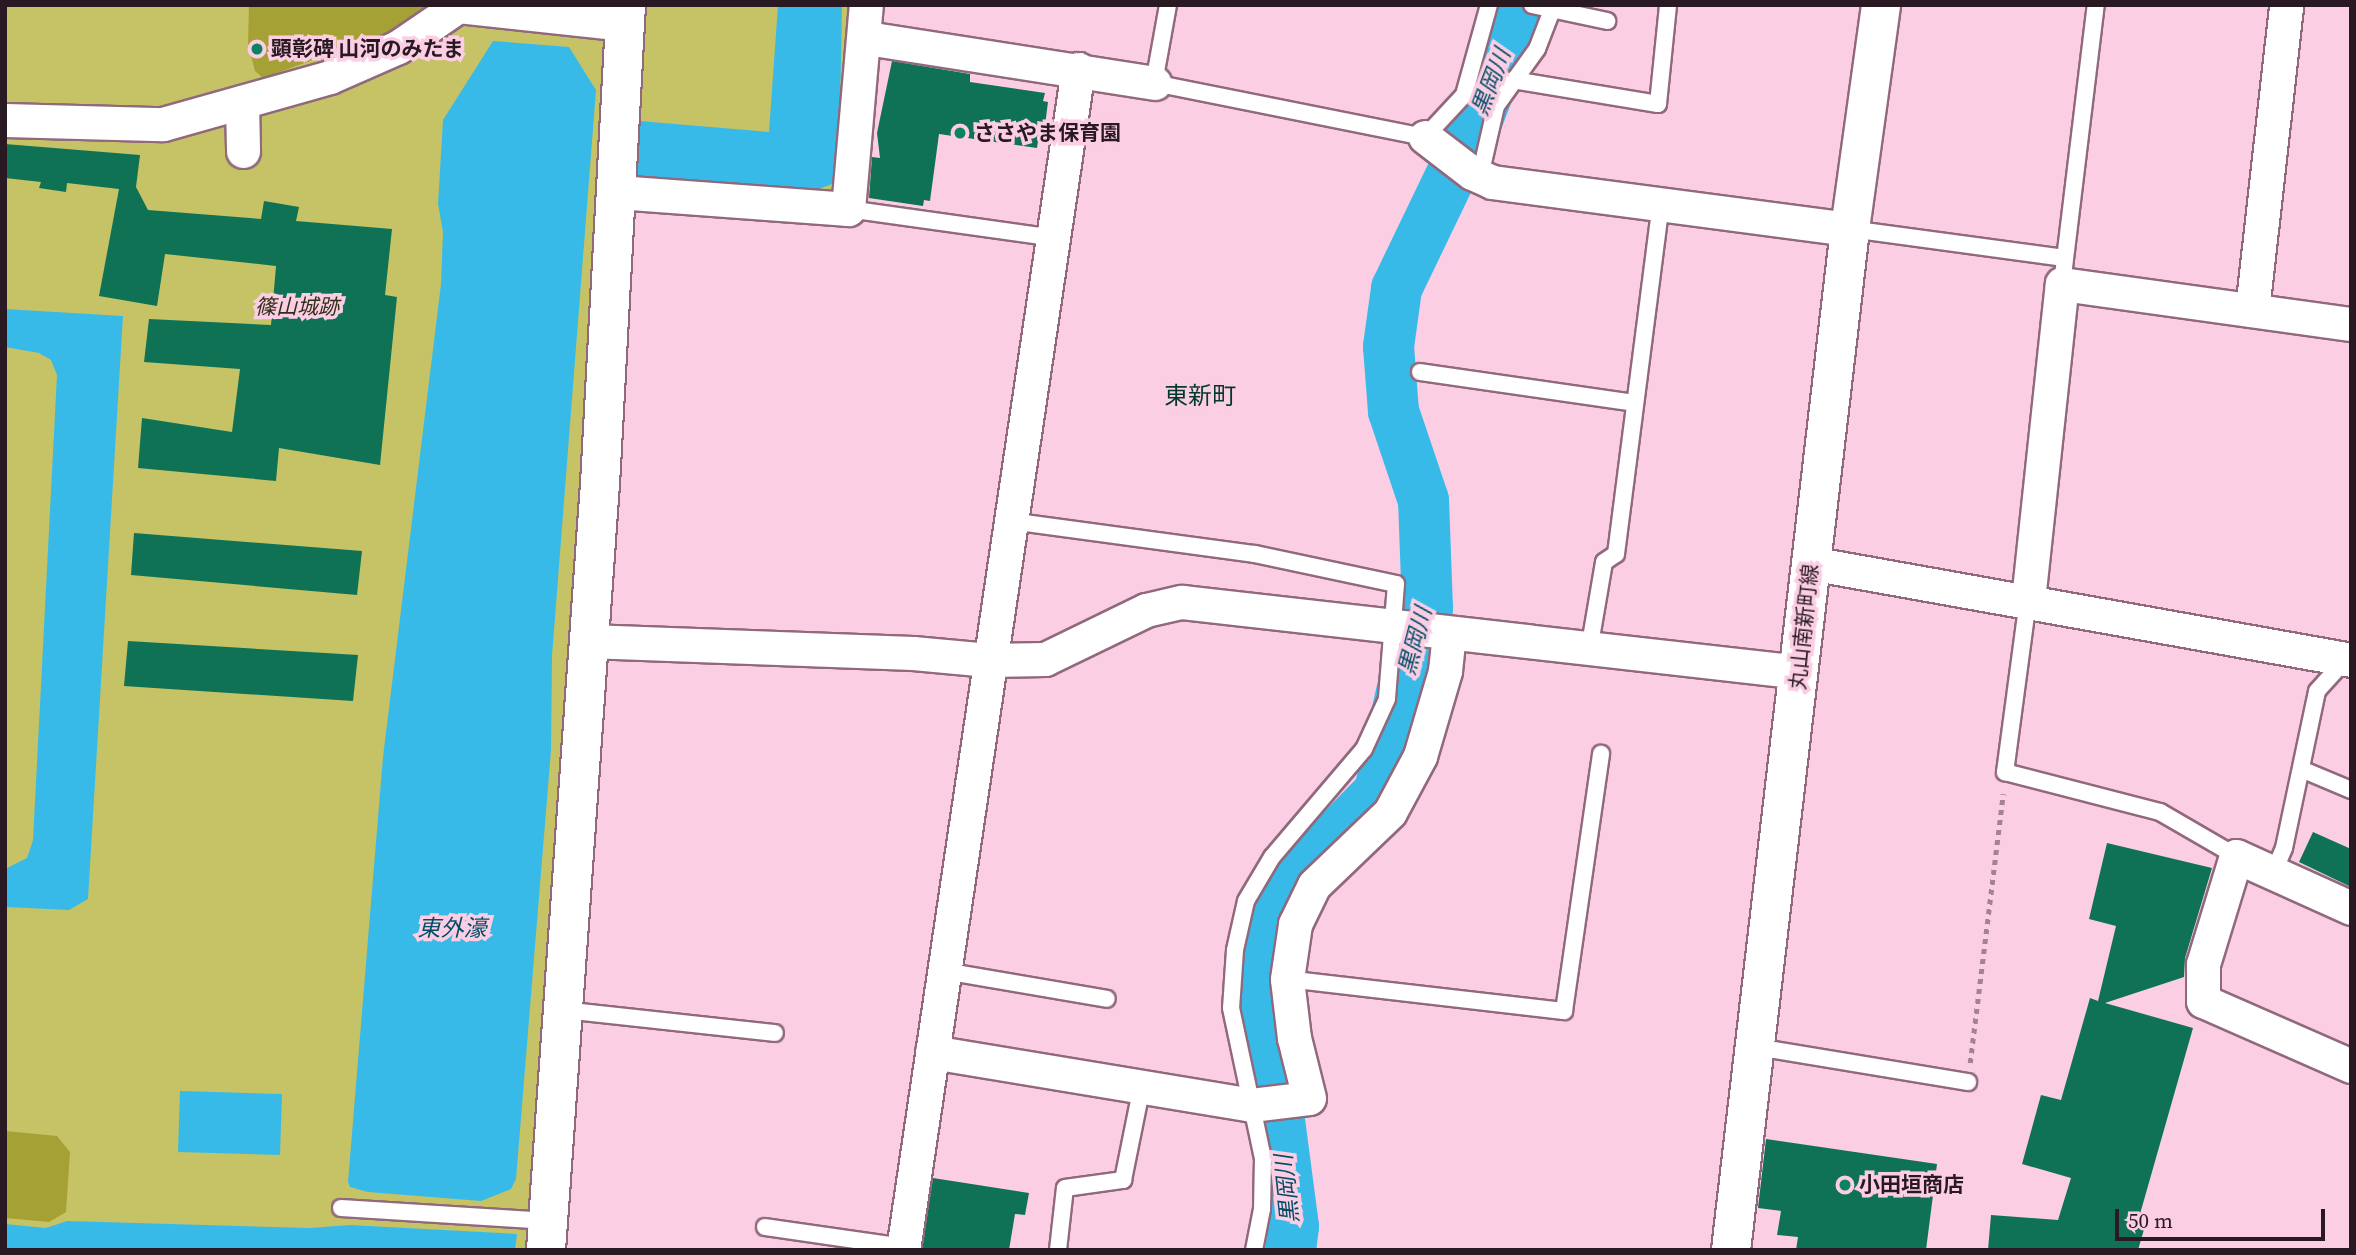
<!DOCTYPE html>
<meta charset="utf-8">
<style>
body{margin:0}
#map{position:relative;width:2356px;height:1255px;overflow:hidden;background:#fbcee4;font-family:"Source Serif 4","Noto Sans JP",serif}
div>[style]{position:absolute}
.green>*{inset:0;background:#c5c365}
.forest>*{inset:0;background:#a5a134}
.water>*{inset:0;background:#38bae9}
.river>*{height:51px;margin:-25.5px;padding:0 25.5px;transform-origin:25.5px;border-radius:25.5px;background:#38bae9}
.building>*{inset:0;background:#0f7255}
.path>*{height:4.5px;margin-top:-2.25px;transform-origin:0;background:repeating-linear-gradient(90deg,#a38293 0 5px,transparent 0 10px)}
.roads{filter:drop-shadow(2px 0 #91697d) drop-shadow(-2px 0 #91697d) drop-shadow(0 2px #91697d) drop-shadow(0 -2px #91697d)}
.lane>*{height:16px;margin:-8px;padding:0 8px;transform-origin:8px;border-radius:8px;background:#fff}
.street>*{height:33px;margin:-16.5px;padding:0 16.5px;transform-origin:16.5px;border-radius:16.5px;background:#fff}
.secondary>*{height:38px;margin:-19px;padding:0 19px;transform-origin:19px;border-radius:19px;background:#fff}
.dots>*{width:19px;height:19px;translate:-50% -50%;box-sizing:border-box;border:4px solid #fbcee4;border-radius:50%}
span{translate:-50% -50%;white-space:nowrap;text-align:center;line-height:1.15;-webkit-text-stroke:7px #fbcee4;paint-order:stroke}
.poi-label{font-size:21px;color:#291922;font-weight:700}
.left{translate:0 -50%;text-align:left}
.park-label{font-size:21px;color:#303018;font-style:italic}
.street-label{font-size:21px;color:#291922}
.water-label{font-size:23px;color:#004d65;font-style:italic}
.quarter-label{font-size:24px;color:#033929}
.frame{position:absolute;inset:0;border:7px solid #291922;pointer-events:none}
.scale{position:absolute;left:2115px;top:1209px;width:210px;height:32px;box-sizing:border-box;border:4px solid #291922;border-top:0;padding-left:9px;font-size:21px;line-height:24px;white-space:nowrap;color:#291922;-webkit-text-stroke:5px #fbcee4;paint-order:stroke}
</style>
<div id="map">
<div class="green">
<i style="clip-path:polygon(5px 5px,860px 5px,849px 208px,611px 185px,532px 1250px,5px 1250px)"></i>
</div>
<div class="forest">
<i style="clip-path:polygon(249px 5px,433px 5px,384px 34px,263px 78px,255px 71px,248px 44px)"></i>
<i style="clip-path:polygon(5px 1131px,57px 1136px,70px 1152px,66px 1212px,49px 1222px,5px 1218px)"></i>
</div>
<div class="water">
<i style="clip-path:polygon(778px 5px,842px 5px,839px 162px,832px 184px,808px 193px,632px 179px,639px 121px,769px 132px)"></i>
<i style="clip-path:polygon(493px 41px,569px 47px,596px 90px,552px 656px,551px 750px,516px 1179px,511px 1189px,481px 1201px,368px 1192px,350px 1187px,348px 1182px,383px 757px,441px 284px,443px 232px,438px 204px,443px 120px)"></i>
<i style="clip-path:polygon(5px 309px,123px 316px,88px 899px,69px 910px,5px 907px,5px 869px,27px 858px,33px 840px,57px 375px,51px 360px,39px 353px,5px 347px)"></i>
<i style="clip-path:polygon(180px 1091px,282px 1094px,280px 1155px,178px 1152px)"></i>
<i style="clip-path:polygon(67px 1221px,310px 1228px,350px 1225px,517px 1234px,515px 1250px,5px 1250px,5px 1224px,46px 1228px)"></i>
</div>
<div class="river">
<i style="left:1290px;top:1250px;width:24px;rotate:-83deg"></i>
<i style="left:1293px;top:1226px;width:130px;rotate:-97.5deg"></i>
<i style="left:1276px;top:1097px;width:94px;rotate:-106.1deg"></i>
<i style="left:1250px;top:1007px;width:53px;rotate:-88.9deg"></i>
<i style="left:1251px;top:954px;width:53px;rotate:-75.7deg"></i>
<i style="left:1264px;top:903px;width:45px;rotate:-56.7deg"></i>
<i style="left:1289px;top:865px;width:59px;rotate:-33.1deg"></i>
<i style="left:1338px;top:833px;width:59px;rotate:-45.7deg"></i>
<i style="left:1379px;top:791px;width:120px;rotate:-77.5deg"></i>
<i style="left:1405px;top:674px;width:70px;rotate:-71.6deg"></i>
<i style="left:1427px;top:608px;width:108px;rotate:-92.1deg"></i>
<i style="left:1423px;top:500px;width:94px;rotate:-108.6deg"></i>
<i style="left:1393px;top:411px;width:65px;rotate:-94.4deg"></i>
<i style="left:1388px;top:346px;width:59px;rotate:-82.1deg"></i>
<i style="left:1396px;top:288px;width:184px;rotate:-64.3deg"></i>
<i style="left:1476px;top:122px;width:125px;rotate:-69.4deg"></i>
</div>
<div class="building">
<i style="clip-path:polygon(892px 61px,970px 74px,970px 82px,1045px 93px,1043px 101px,1048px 102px,1043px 141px,1038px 141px,1037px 148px,939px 134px,930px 201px,924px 200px,923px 206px,869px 198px,872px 157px,880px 158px,877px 133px)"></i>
<i style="clip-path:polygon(5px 144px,140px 155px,136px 187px,148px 210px,261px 219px,264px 201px,299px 207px,296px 221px,392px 229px,385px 295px,397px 297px,380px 465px,279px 448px,276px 481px,138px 468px,142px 418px,232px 432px,240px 369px,144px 362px,149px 319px,271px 325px,276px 266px,165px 254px,157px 306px,99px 296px,119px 189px,67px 183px,66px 192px,39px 188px,41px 182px,5px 178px)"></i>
<i style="clip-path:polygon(134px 533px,362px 551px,357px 595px,131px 575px)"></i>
<i style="clip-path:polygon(128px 641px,358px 655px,353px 701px,124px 686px)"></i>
<i style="clip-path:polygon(2313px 832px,2351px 849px,2351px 887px,2299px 862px)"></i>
<i style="clip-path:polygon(2107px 843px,2212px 868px,2185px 958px,2184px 977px,2105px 1003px,2193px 1028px,2140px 1214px,2148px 1216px,2138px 1250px,1988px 1250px,1991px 1215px,2058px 1220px,2071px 1178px,2022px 1164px,2041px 1095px,2061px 1100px,2090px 998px,2098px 1001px,2116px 926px,2089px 919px)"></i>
<i style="clip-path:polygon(1766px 1139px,1937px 1164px,1926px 1250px,1796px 1250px,1798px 1237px,1777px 1235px,1781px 1211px,1758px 1208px)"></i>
<i style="clip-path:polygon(933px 1178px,1029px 1193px,1025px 1215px,1015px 1214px,1009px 1250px,922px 1250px)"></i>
</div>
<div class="path">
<i style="left:1970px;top:1063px;width:271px;rotate:-83deg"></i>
</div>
<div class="roads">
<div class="lane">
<i style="left:1168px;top:5px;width:79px;rotate:100.2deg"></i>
<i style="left:1154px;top:83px;width:276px;rotate:11.3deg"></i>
<i style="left:1425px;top:137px;width:57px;rotate:-47.1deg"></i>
<i style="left:1464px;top:95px;width:93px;rotate:-74.5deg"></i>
<i style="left:1532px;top:5px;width:77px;rotate:12deg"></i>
<i style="left:1513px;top:80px;width:147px;rotate:9.4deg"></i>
<i style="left:1658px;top:104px;width:100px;rotate:-84.2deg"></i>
<i style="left:1480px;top:176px;width:72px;rotate:-77.1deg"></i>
<i style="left:1496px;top:106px;width:70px;rotate:-54.3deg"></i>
<i style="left:1537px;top:49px;width:42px;rotate:-69deg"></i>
<i style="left:848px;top:209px;width:208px;rotate:8deg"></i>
<i style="left:1850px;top:229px;width:216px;rotate:7.7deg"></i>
<i style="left:2062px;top:284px;width:281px;rotate:-83.1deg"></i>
<i style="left:1420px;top:372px;width:217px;rotate:8.2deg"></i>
<i style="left:1010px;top:521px;width:247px;rotate:7.7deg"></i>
<i style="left:1255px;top:554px;width:144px;rotate:12deg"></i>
<i style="left:1396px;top:584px;width:115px;rotate:94.5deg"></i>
<i style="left:1387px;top:699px;width:55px;rotate:114.7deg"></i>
<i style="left:1364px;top:749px;width:142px;rotate:130.4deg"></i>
<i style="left:1272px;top:857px;width:51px;rotate:120.6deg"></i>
<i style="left:1246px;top:901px;width:50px;rotate:102.7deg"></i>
<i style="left:1235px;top:950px;width:58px;rotate:93.9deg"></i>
<i style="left:1231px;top:1008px;width:153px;rotate:78deg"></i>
<i style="left:1263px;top:1158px;width:51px;rotate:91.1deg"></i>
<i style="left:1262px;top:1209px;width:42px;rotate:101deg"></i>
<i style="left:2028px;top:600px;width:174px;rotate:97.6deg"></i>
<i style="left:2005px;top:772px;width:160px;rotate:14.5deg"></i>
<i style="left:2160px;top:812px;width:88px;rotate:30.1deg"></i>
<i style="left:1589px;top:650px;width:89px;rotate:-80.3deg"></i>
<i style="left:1604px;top:562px;width:14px;rotate:-34deg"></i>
<i style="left:1616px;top:554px;width:352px;rotate:-82.7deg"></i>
<i style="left:2301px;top:769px;width:54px;rotate:22.8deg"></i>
<i style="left:2273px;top:874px;width:28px;rotate:-67deg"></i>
<i style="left:2284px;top:848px;width:160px;rotate:-78.1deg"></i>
<i style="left:2317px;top:691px;width:43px;rotate:-47.8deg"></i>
<i style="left:944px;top:971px;width:165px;rotate:9.7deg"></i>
<i style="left:1287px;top:979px;width:279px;rotate:6.6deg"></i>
<i style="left:1564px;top:1011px;width:260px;rotate:-81.8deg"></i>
<i style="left:563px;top:1010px;width:213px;rotate:6.2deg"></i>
<i style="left:1756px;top:1047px;width:215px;rotate:9.4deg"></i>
<i style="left:341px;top:1208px;width:208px;rotate:3.6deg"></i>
<i style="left:765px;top:1227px;width:139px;rotate:8.2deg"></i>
<i style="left:1058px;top:1250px;width:62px;rotate:-83.6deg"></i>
<i style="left:1065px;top:1188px;width:59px;rotate:-7.9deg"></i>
<i style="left:1123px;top:1180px;width:96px;rotate:-78.6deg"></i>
</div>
<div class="street">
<i style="left:867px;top:38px;width:291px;rotate:8.9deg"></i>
<i style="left:242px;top:102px;width:49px;rotate:88.8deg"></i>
<i style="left:5px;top:120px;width:158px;rotate:1.5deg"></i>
<i style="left:163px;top:124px;width:173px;rotate:-15.7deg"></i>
<i style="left:330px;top:77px;width:74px;rotate:-23.8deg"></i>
<i style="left:398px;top:47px;width:73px;rotate:-34.3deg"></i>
<i style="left:458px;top:6px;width:168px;rotate:6.2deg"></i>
<i style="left:1425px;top:137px;width:59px;rotate:37.5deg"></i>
<i style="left:1472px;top:173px;width:22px;rotate:24deg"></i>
<i style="left:1492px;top:182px;width:361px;rotate:7.5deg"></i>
<i style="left:617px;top:192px;width:232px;rotate:4.2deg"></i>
<i style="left:848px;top:209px;width:205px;rotate:-85deg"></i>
<i style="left:2252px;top:310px;width:307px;rotate:-83.6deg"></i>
<i style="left:1810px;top:563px;width:550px;rotate:10.16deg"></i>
<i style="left:2028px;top:600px;width:318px;rotate:-83.9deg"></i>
<i style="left:2062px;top:284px;width:292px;rotate:7.9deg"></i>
<i style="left:588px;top:641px;width:325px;rotate:2.1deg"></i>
<i style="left:913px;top:653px;width:76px;rotate:5.3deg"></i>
<i style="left:989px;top:660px;width:56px;rotate:-1deg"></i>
<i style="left:1045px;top:659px;width:112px;rotate:-25.9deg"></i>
<i style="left:1146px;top:610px;width:37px;rotate:-13deg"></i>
<i style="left:1182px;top:602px;width:621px;rotate:6.47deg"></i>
<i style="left:2351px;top:908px;width:126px;rotate:-155.7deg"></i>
<i style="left:2236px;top:856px;width:113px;rotate:107deg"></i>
<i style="left:2203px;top:964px;width:37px;rotate:90deg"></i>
<i style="left:2203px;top:1001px;width:162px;rotate:23.7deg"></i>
<i style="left:932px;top:1052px;width:323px;rotate:9.4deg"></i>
<i style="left:1251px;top:1105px;width:58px;rotate:-6.9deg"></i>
<i style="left:1309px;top:1098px;width:62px;rotate:-104deg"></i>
<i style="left:1294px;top:1038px;width:59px;rotate:-96.8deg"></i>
<i style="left:1287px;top:979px;width:56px;rotate:-81.7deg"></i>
<i style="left:1295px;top:924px;width:43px;rotate:-64deg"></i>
<i style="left:1314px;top:885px;width:105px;rotate:-43.8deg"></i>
<i style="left:1390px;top:812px;width:64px;rotate:-61.8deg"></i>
<i style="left:1420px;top:756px;width:89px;rotate:-73.6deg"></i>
<i style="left:1445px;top:671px;width:38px;rotate:-84deg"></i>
<i style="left:903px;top:1250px;width:1194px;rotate:-81.57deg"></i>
</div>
<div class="secondary">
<i style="left:546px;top:1250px;width:768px;rotate:-85.97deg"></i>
<i style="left:600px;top:484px;width:480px;rotate:-86.9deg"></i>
<i style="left:1731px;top:1250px;width:1028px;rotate:-83.35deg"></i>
<i style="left:1850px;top:229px;width:226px;rotate:-82.1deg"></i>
</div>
</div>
<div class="dots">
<i style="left:257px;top:49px;background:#0b8262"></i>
<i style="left:960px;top:133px;background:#0b8262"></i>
<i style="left:1845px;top:1185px;background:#0b8262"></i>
</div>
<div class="poi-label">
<span class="left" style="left:271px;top:49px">顕彰碑 山河のみたま</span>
<span class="left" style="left:974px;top:133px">ささやま保育園</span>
<span class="left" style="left:1859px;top:1185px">小田垣商店</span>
</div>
<div class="park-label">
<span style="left:297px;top:307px">篠山城跡</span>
</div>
<div class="street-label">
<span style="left:1804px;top:627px;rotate:-84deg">丸山南新町線</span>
</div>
<div class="water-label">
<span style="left:1491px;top:82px;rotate:-69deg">黒岡川</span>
<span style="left:1415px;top:641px;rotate:-75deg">黒岡川</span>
<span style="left:452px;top:928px">東外濠</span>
<span style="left:1287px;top:1189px;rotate:-96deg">黒岡川</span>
</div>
<div class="quarter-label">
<span style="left:1200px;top:396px">東新町</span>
</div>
<div class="frame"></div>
<div class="scale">50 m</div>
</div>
